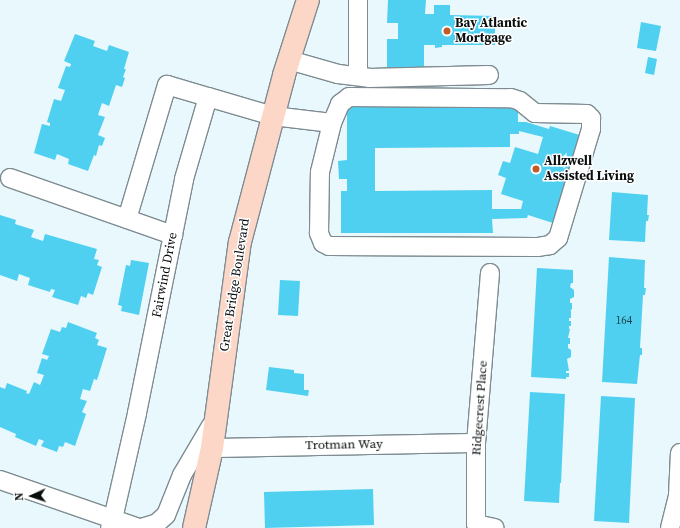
<!DOCTYPE html>
<style>
body{margin:0}
#map{position:relative;width:680px;height:528px;overflow:hidden;background:#e8f8fd;font-family:"Source Serif 4",serif}
div>[style]{position:absolute}
.building>*{inset:0;background:#50d0f0}
.roads{filter:drop-shadow(1px 0 #7e8c91) drop-shadow(-1px 0 #7e8c91) drop-shadow(0 1px #7e8c91) drop-shadow(0 -1px #7e8c91)}
.minor>*{height:18px;margin:-9px;padding:0 9px;transform-origin:9px;border-radius:9px;background:#fff}
.major>*{height:22px;margin:-11px;padding:0 11px;transform-origin:11px;border-radius:11px;background:#fcd7c7}
.dots>*{width:11px;height:11px;translate:-50% -50%;box-sizing:border-box;border:2px solid #fff;border-radius:50%}
span{translate:-50% -50%;white-space:nowrap;text-align:center;line-height:1.15;-webkit-text-stroke:3px #fff;paint-order:stroke}
.number-label{font-size:11px;color:#1a3e46}
.number-label span{-webkit-text-stroke-width:0}
.poi-label{font-size:13px;color:#080d0e;font-weight:700}
.left{translate:0 -50%;text-align:left}
.street-label{font-size:13px;color:#080d0e}
.north{position:absolute;left:12px;top:476px;width:40px;height:40px;-webkit-text-stroke:3px #fff;paint-order:stroke;rotate:267deg;font-size:11px;font-weight:700;line-height:16px;text-align:center;color:#080d0e}
.north::after{content:'';display:block;margin:auto;width:14px;height:18px;background:#080d0e;clip-path:polygon(50% 0,100% 100%,50% 72%,0 100%)}
</style>
<div id="map">
<div class="building">
<i style="clip-path:polygon(388px 0,426px 0,425px 14px,434px 14px,434px 5px,450px 5px,450px 15px,495px 16px,495px 45px,442px 45px,442px 47px,435px 48px,435px 45px,424px 45px,424px 72px,387px 71px,387px 39px,398px 39px,398px 23px,387px 23px)"></i>
<i style="clip-path:polygon(641px 22px,661px 26px,656px 51px,637px 48px)"></i>
<i style="clip-path:polygon(75px 34px,95px 41px,93px 46px,107px 51px,109px 45px,129px 52px,124px 69px,126px 69px,123px 77px,125px 78px,122px 87px,116px 85px,109px 106px,102px 103px,98px 115px,105px 117px,98px 135px,105px 138px,102px 146px,99px 145px,96px 156px,94px 155px,88px 171px,68px 164px,69px 159px,57px 154px,55px 160px,34px 153px,42px 124px,50px 126px,50px 123px,47px 122px,54px 99px,61px 101px,65px 90px,58px 88px,66px 66px,70px 67px,71px 64px,64px 61px)"></i>
<i style="clip-path:polygon(648px 57px,657px 59px,654px 75px,645px 73px)"></i>
<i style="clip-path:polygon(evenodd,518px 104px,518px 122px,526px 122px,549px 129px,550px 126px,583px 136px,556px 224px,528px 215px,527px 218px,492px 219px,493px 233px,341px 233px,341px 191px,347px 191px,347px 179px,339px 179px,338px 161px,347px 160px,347px 105px,518px 104px,519px 131px,543px 137px,538px 154px,515px 147px,510px 163px,503px 161px,498px 175px,506px 178px,501px 194px,523px 201px,521px 209px,492px 209px,492px 190px,375px 191px,375px 148px,510px 147px,510px 134px,519px 134px,519px 131px)"></i>
<i style="clip-path:polygon(612px 192px,648px 195px,647px 215px,649px 215px,648px 221px,646px 221px,645px 242px,609px 240px)"></i>
<i style="clip-path:polygon(0 215px,16px 220px,15px 224px,34px 230px,31px 237px,43px 241px,45px 234px,97px 249px,94px 259px,99px 260px,97px 265px,102px 267px,93px 295px,88px 293px,86px 298px,81px 296px,78px 305px,52px 297px,55px 290px,51px 289px,50px 292px,28px 285px,30px 278px,19px 274px,17px 281px,0 275px)"></i>
<i style="clip-path:polygon(609px 257px,645px 260px,644px 288px,646px 288px,645px 295px,643px 295px,640px 348px,642px 348px,642px 355px,640px 355px,637px 384px,602px 382px)"></i>
<i style="clip-path:polygon(131px 260px,149px 263px,139px 315px,121px 311px,122px 306px,118px 305px,126px 265px,130px 266px)"></i>
<i style="clip-path:polygon(537px 268px,573px 270px,573px 283px,571px 283px,570px 287px,574px 290px,574px 297px,570px 299px,570px 303px,572px 303px,572px 309px,570px 311px,571px 311px,571px 318px,569px 318px,569px 321px,571px 321px,571px 326px,569px 326px,569px 329px,570px 329px,568px 338px,570px 338px,570px 344px,568px 344px,568px 348px,571px 350px,571px 357px,567px 359px,569px 371px,566px 371px,566px 373px,569px 373px,569px 377px,566px 377px,566px 379px,531px 377px)"></i>
<i style="clip-path:polygon(280px 280px,300px 281px,298px 316px,278px 315px)"></i>
<i style="clip-path:polygon(68px 322px,97px 333px,95px 338px,99px 340px,97px 345px,107px 348px,97px 380px,94px 379px,90px 391px,83px 389px,80px 399px,87px 401px,82px 412px,86px 414px,75px 446px,65px 442px,63px 447px,59px 446px,57px 452px,41px 446px,44px 441px,39px 439px,36px 446px,15px 437px,16px 434px,0 427px,0 387px,5px 389px,7px 383px,27px 391px,26px 393px,29px 394px,34px 382px,40px 385px,44px 375px,37px 373px,42px 358px,47px 360px,49px 356px,42px 354px,51px 329px,60px 332px,62px 327px,66px 328px)"></i>
<i style="clip-path:polygon(269px 367px,294px 370px,294px 373px,304px 374px,304px 390px,309px 390px,308px 396px,266px 390px)"></i>
<i style="clip-path:polygon(530px 392px,565px 394px,561px 483px,560px 483px,559px 503px,524px 501px)"></i>
<i style="clip-path:polygon(601px 396px,635px 398px,629px 523px,594px 521px)"></i>
<i style="clip-path:polygon(373px 489px,374px 525px,265px 528px,264px 492px)"></i>
</div>
<div class="roads">
<div class="minor">
<i style="left:289px;top:60px;width:51px;rotate:15.9deg"></i>
<i style="left:338px;top:74px;width:31px;rotate:7deg"></i>
<i style="left:369px;top:78px;width:120px;rotate:-1.4deg"></i>
<i style="left:358px;top:76px;width:76px;rotate:-90deg"></i>
<i style="left:10px;top:178px;width:173px;rotate:19.3deg"></i>
<i style="left:127px;top:219px;width:140px;rotate:-73.4deg"></i>
<i style="left:167px;top:85px;width:43px;rotate:16.3deg"></i>
<i style="left:490px;top:273px;width:171px;rotate:94.7deg"></i>
<i style="left:476px;top:443px;width:81px;rotate:90deg"></i>
<i style="left:476px;top:524px;width:19px;rotate:12deg"></i>
<i style="left:212px;top:448px;width:264px;rotate:-1.1deg"></i>
<i style="left:0;top:480px;width:147px;rotate:19.1deg"></i>
<i style="left:110px;top:528px;width:9px;rotate:-72deg"></i>
<i style="left:113px;top:519px;width:109px;rotate:-77.2deg"></i>
<i style="left:137px;top:413px;width:239px;rotate:-78.6deg"></i>
<i style="left:184px;top:179px;width:85px;rotate:-73.7deg"></i>
<i style="left:208px;top:97px;width:68px;rotate:16.3deg"></i>
<i style="left:273px;top:116px;width:59px;rotate:6.8deg"></i>
<i style="left:332px;top:123px;width:21px;rotate:-67deg"></i>
<i style="left:340px;top:104px;width:11px;rotate:-38deg"></i>
<i style="left:349px;top:97px;width:162px;rotate:0.4deg"></i>
<i style="left:511px;top:98px;width:9px;rotate:18deg"></i>
<i style="left:520px;top:101px;width:19px;rotate:39deg"></i>
<i style="left:535px;top:113px;width:52px;rotate:1.1deg"></i>
<i style="left:587px;top:114px;width:6px;rotate:45deg"></i>
<i style="left:591px;top:118px;width:11px;rotate:90deg"></i>
<i style="left:591px;top:129px;width:114px;rotate:106.8deg"></i>
<i style="left:558px;top:238px;width:11px;rotate:139deg"></i>
<i style="left:550px;top:245px;width:13px;rotate:171deg"></i>
<i style="left:537px;top:247px;width:208px;rotate:-179.7deg"></i>
<i style="left:329px;top:246px;width:7px;rotate:-153deg"></i>
<i style="left:323px;top:243px;width:11px;rotate:-112deg"></i>
<i style="left:319px;top:233px;width:61px;rotate:-89.1deg"></i>
<i style="left:320px;top:172px;width:50px;rotate:-76.2deg"></i>
<i style="left:141px;top:528px;width:17px;rotate:-17deg"></i>
<i style="left:157px;top:523px;width:12px;rotate:-42deg"></i>
<i style="left:166px;top:515px;width:43px;rotate:-68.2deg"></i>
<i style="left:182px;top:475px;width:57px;rotate:-59.4deg"></i>
<i style="left:670px;top:528px;width:34px;rotate:-76deg"></i>
<i style="left:678px;top:495px;width:42px;rotate:-87.3deg"></i>
</div>
<div class="major">
<i style="left:194px;top:528px;width:82px;rotate:-77.3deg"></i>
<i style="left:212px;top:448px;width:208px;rotate:-82.3deg"></i>
<i style="left:240px;top:242px;width:173px;rotate:-75.2deg"></i>
<i style="left:284px;top:75px;width:79px;rotate:-72.3deg"></i>
</div>
</div>
<div class="dots">
<i style="left:447px;top:31px;background:#c15c29"></i>
<i style="left:536px;top:169px;background:#c15c29"></i>
</div>
<div class="number-label">
<span style="left:624px;top:321px">164</span>
</div>
<div class="poi-label">
<span class="left" style="left:455px;top:31px">Bay Atlantic<br>Mortgage</span>
<span class="left" style="left:544px;top:169px">Allzwell<br>Assisted Living</span>
</div>
<div class="street-label">
<span style="left:165px;top:275px;rotate:-79deg">Fairwind Drive</span>
<span style="left:235px;top:285px;rotate:-81deg">Great Bridge Boulevard</span>
<span style="left:480px;top:408px;rotate:-86deg">Ridgecrest Place</span>
<span style="left:344px;top:445px;rotate:-1deg">Trotman Way</span>
</div>
<div class="north">N</div>
</div>
